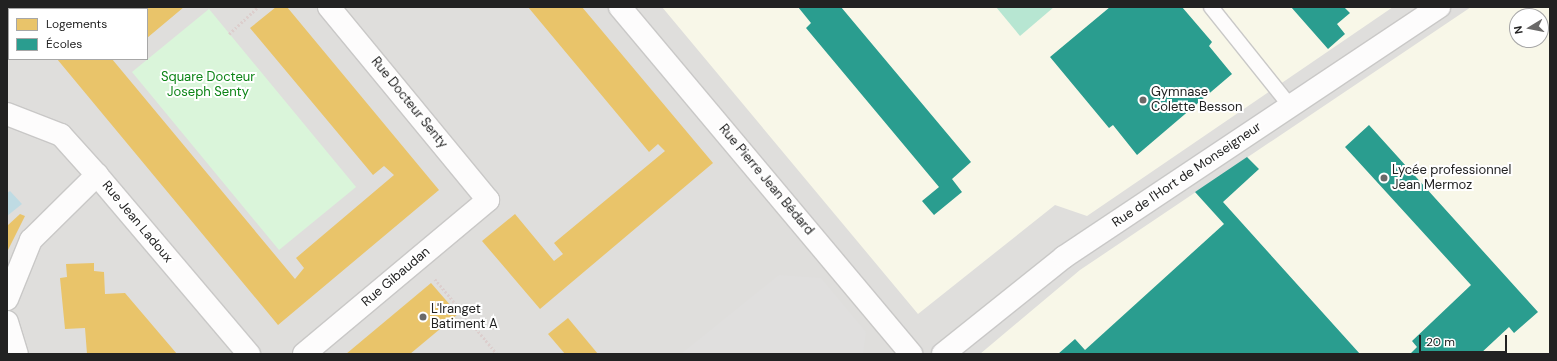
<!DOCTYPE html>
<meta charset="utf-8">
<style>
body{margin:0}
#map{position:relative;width:1557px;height:361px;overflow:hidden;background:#f0eeeb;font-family:"DM Sans",sans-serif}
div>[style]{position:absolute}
.residential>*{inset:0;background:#dfdedc}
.education>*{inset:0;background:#f8f7e8}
.park>*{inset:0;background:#daf5da}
.pitch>*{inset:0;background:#b7e6d2}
.parking>*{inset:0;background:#e0dfde}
.water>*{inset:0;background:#bfdbe3}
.homes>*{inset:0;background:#e9c46a}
.schools>*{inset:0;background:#2a9d8f}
.path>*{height:2.5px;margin-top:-1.25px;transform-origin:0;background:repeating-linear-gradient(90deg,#dccecd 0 2px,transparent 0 4px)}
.roads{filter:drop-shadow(1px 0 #c9c8c7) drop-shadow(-1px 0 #c9c8c7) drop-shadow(0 1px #c9c8c7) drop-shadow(0 -1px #c9c8c7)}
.lane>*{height:14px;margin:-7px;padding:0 7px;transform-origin:7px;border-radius:7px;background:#fdfcfc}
.street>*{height:22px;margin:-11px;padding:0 11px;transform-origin:11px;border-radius:11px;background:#fdfcfc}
.dots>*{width:11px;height:11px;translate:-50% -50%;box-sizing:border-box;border:2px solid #fff;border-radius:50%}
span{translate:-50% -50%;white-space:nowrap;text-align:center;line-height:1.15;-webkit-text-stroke:4px #fff;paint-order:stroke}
.park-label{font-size:13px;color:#0c8416}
.poi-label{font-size:13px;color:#222}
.left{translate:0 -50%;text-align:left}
.street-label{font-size:13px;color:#222}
.frame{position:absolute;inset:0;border:8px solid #222;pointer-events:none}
.legend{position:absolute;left:8px;top:8px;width:140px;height:52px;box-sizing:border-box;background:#fff;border:1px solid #a7a7a7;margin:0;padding:5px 7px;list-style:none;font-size:12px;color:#222}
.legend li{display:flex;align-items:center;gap:8px;height:20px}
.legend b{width:20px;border:1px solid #a7a7a7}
.north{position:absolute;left:1509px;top:8px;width:40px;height:40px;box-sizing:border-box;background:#fff;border:1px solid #a7a7a7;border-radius:50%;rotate:260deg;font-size:11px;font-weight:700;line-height:16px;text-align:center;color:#222}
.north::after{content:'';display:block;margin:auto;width:14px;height:18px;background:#6a6968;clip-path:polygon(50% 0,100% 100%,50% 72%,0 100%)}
.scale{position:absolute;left:1419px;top:335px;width:88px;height:18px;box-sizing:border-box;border:2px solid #222;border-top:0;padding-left:5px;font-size:12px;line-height:14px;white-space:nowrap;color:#222;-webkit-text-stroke:3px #fff;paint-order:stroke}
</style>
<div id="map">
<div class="residential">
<i style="clip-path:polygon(evenodd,7px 7px,1550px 7px,1550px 354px,7px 354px,7px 7px,9px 9px,147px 9px,147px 59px,9px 59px,9px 9px,7px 7px,1517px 16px,1541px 16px,1541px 40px,1517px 40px,1517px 16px)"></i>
</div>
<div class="education">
<i style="clip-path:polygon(662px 7px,1393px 7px,1087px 216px,1055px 205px,918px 314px)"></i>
<i style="clip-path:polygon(evenodd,1471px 7px,1550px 7px,1550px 354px,980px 354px,1080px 270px,1471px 7px,1517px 16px,1541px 16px,1541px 40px,1517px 40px,1517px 16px)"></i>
</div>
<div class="park">
<i style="clip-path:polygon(209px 9px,356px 187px,279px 250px,132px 72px)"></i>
</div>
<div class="pitch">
<i style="clip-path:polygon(996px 7px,1054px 7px,1020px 36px)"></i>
</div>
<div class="parking">
<i style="clip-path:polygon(779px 275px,821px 278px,866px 332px,863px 354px,681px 354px)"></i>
</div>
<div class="water">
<i style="clip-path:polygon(10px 191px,22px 204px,7px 216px,7px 193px)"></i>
</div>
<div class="homes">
<i style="clip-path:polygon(120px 7px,184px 7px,147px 38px,147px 9px,117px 9px)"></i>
<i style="clip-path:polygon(276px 7px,287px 7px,439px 190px,278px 325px,57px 59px,112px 59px,295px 279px,304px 268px,296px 258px,394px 175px,384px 166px,373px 175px,250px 28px)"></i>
<i style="clip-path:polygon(528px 7px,582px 7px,713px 163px,540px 309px,482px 241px,515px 214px,554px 261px,563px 254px,554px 243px,665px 151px,658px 144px,649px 152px)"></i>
<i style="clip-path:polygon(20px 214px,25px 216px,7px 252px,7px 226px)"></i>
<i style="clip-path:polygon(94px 263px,94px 271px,104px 272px,105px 294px,125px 293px,177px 354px,87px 354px,85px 328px,65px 329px,60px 278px,67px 277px,66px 264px)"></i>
<i style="clip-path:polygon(431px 283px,458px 314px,410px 354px,346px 354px)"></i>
<i style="clip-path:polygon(568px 318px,598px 354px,565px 354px,548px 334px)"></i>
</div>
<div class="schools">
<i style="clip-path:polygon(798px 7px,841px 7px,971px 162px,952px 179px,962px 192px,934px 215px,922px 201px,939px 187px,806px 28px,811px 23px)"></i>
<i style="clip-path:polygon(1110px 7px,1182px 7px,1212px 42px,1209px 46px,1232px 74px,1137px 155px,1113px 125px,1109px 128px,1050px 57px)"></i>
<i style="clip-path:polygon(1291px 7px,1344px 7px,1350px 13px,1337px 24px,1345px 34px,1328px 49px)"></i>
<i style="clip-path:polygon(1369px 125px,1538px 312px,1514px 333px,1509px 327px,1480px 354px,1410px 354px,1417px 347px,1412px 341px,1471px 285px,1345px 147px)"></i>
<i style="clip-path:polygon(1247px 157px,1259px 169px,1223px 202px,1360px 354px,1058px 354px,1075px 339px,1085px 350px,1224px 224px,1195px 192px)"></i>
</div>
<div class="path">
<i style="left:229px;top:34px;width:40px;rotate:-43deg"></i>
<i style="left:435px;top:279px;width:97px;rotate:50.4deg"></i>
</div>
<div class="roads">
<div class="lane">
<i style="left:1211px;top:7px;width:127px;rotate:51.4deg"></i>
</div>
<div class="street">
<i style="left:620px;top:7px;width:453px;rotate:50deg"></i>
<i style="left:7px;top:114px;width:58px;rotate:21.3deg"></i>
<i style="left:61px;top:135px;width:54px;rotate:48deg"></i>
<i style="left:97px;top:175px;width:235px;rotate:49.7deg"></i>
<i style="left:7px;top:299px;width:64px;rotate:-67.9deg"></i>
<i style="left:31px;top:240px;width:93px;rotate:-44.6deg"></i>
<i style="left:7px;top:322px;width:34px;rotate:73deg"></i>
<i style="left:304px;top:354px;width:240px;rotate:-39.9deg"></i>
<i style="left:488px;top:200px;width:250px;rotate:-129.5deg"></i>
<i style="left:943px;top:354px;width:155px;rotate:-38.7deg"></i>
<i style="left:1064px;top:257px;width:451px;rotate:-33.7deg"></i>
</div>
</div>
<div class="dots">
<i style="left:1143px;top:100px;background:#6a6968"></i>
<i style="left:1384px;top:178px;background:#6a6968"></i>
<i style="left:423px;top:317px;background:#6a6968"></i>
</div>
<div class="park-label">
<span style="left:208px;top:85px">Square Docteur<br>Joseph Senty</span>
</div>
<div class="poi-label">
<span class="left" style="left:1151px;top:100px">Gymnase<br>Colette Besson</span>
<span class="left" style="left:1392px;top:178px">Lycée professionnel<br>Jean Mermoz</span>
<span class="left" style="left:431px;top:317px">L'Iranget<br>Batiment A</span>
</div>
<div class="street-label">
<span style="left:409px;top:103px;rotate:51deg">Rue Docteur Senty</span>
<span style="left:1187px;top:175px;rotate:-34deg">Rue de l'Hort de Monseigneur</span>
<span style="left:766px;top:180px;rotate:50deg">Rue Pierre Jean Bédard</span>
<span style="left:137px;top:222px;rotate:50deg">Rue Jean Ladoux</span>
<span style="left:396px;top:277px;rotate:-40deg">Rue Gibaudan</span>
</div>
<div class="frame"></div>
<ul class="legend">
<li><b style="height:11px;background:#e9c46a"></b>Logements</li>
<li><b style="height:11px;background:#2a9d8f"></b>Écoles</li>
</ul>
<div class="north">N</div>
<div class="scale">20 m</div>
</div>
